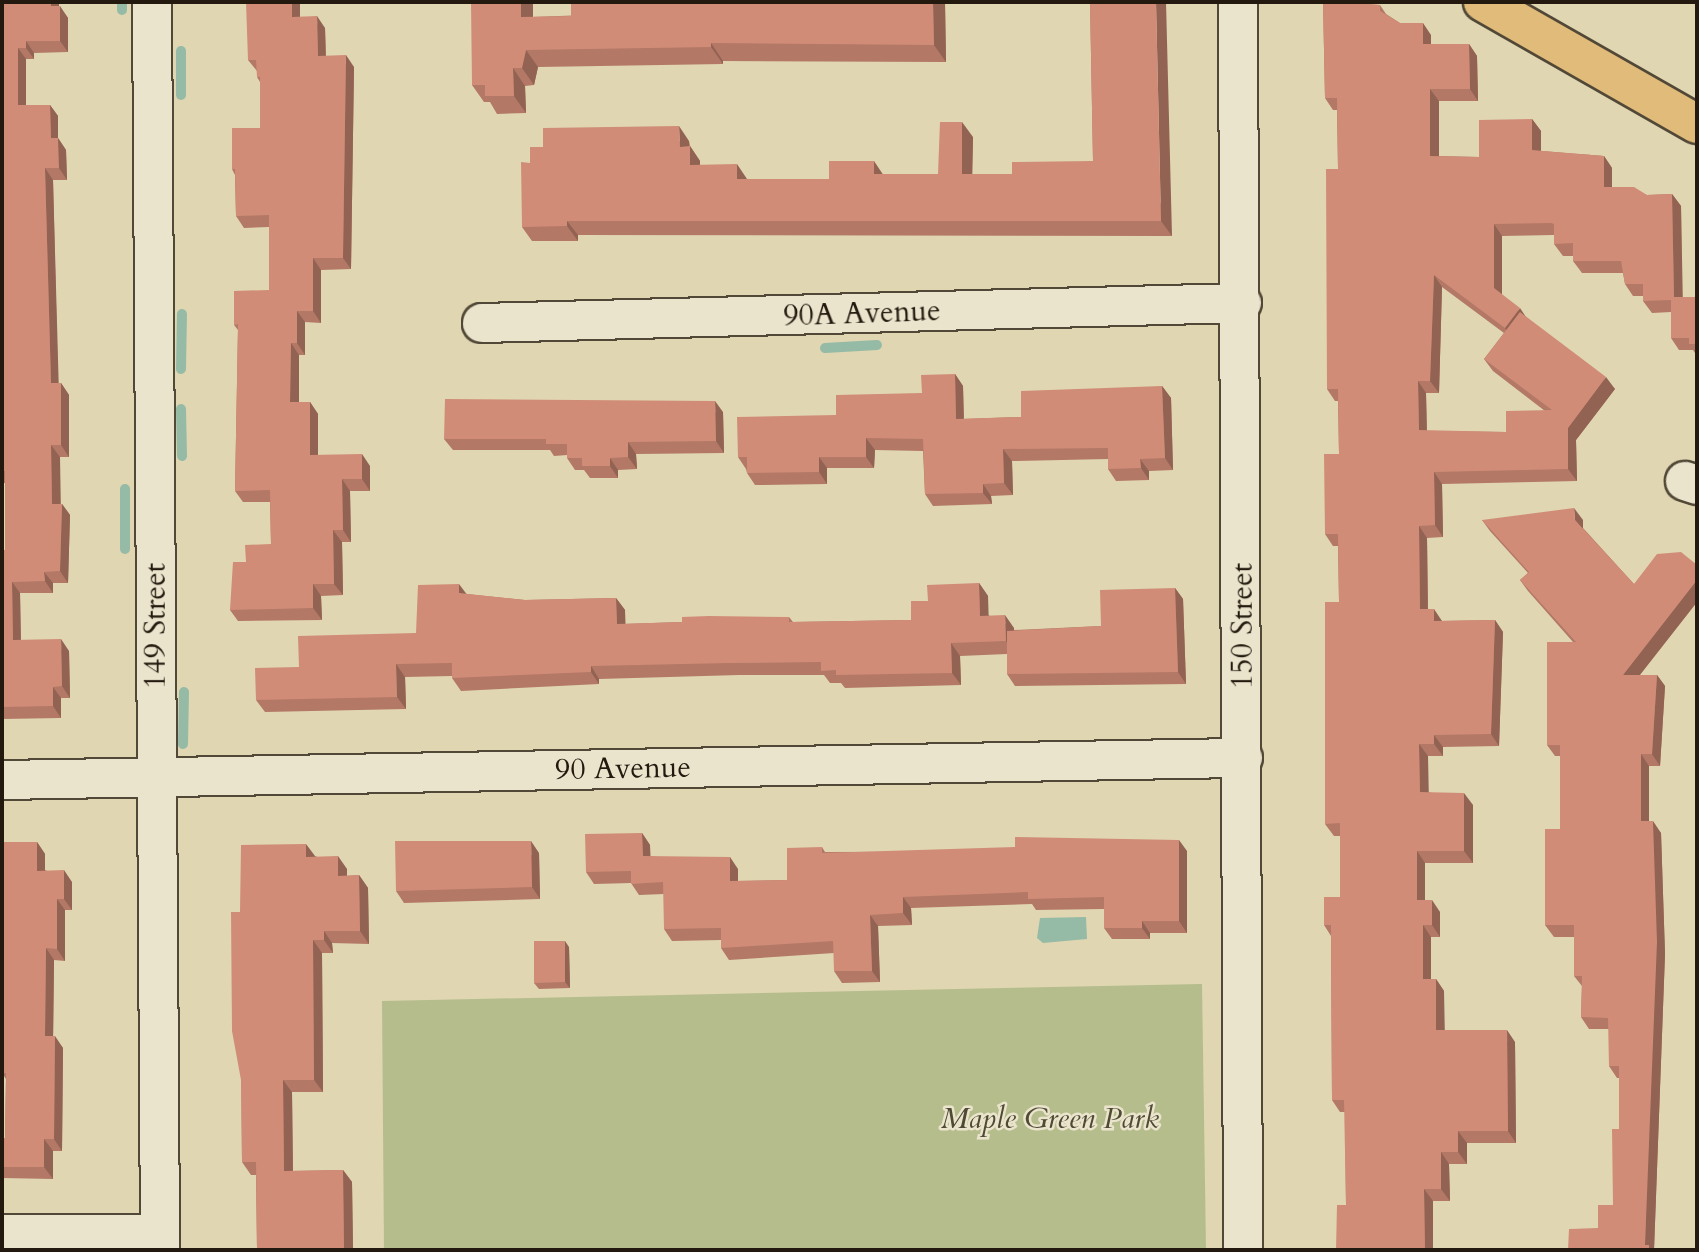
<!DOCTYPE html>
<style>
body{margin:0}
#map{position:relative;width:1699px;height:1252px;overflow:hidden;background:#e0d6b2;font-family:Cardo,serif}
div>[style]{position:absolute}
.green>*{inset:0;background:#b4bd8b}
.water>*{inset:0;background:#95baa6}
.stream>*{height:10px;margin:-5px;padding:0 5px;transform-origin:5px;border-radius:5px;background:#95baa6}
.roads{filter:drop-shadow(2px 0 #524837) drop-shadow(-2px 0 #524837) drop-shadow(0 2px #524837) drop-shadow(0 -2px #524837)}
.minor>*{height:38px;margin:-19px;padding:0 19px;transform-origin:19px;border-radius:19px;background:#ebe4cd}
.major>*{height:38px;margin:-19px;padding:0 19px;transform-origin:19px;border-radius:19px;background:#e0bb79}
.wall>*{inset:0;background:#b37866}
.shaded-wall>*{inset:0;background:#926253}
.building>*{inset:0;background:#d08c77}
span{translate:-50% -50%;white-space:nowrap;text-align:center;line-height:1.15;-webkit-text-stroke:5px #ebe4cd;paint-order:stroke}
.street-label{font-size:30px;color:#23190e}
.park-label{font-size:30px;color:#4e4a34;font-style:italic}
.frame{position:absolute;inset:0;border:4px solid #23190e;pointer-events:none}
</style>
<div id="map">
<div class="green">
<i style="clip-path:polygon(1202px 984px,1206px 1250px,384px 1250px,382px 1001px)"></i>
</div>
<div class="water">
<i style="clip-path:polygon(1086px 917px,1087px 939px,1043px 943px,1037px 938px,1040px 918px)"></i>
</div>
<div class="stream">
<i style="left:122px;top:10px;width:8px;rotate:-90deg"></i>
<i style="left:181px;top:51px;width:44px;rotate:90deg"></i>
<i style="left:825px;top:348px;width:52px;rotate:-3.3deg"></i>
<i style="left:181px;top:369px;width:55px;rotate:-89deg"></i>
<i style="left:181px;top:409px;width:47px;rotate:88.8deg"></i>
<i style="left:125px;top:549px;width:60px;rotate:-90deg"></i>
<i style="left:183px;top:744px;width:52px;rotate:-88.9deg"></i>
</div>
<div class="roads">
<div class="minor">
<i style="left:152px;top:2px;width:1248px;rotate:89.63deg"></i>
<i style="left:1238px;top:2px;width:1248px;rotate:89.77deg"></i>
<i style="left:482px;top:323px;width:760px;rotate:-1.51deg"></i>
<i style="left:1685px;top:481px;width:13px;rotate:18deg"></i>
<i style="left:2px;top:780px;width:1241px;rotate:-1.02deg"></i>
<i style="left:2px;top:1234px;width:158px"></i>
</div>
<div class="major">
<i style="left:1483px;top:2px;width:246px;rotate:29.7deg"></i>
</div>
</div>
<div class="wall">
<i style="clip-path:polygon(2px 2px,59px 2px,59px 6px,68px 18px,68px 52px,34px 53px,34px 59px,26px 59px,26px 105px,50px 105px,58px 116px,58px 138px,66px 150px,67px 180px,53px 180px,58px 383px,61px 383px,69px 395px,69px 457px,60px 457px,60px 504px,62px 504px,70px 515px,68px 583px,53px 583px,53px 593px,20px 593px,21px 640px,69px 651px,70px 698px,61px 698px,61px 718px,2px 719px,2px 550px,5px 550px,5px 483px,2px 483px)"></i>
<i style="clip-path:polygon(933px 2px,944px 2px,945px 3px,946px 62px,723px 61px,723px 64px,538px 67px,534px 85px,525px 86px,526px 113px,497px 114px,490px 102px,484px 102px,472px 85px,533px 17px)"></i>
<i style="clip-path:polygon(1090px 2px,1172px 236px,578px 235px,578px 241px,532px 241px,522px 227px,530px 163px,543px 147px,689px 141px,690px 146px,700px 161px,700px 165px,747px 179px,829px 179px,883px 174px,938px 174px,973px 137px,972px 174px,1012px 174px,1093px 161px)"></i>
<i style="clip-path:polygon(evenodd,1323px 2px,1361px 2px,1362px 4px,1380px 5px,1386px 14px,1400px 23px,1431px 35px,1431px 44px,1469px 44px,1477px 56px,1478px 101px,1439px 101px,1439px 156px,1479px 157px,1532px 119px,1541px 131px,1541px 151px,1604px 156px,1612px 168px,1612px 187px,1647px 195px,1672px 194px,1681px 206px,1682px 297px,1697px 297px,1697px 356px,1693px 350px,1679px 350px,1671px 338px,1671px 312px,1652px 313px,1643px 301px,1643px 296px,1633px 296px,1625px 284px,1623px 273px,1582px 273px,1573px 261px,1573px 256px,1563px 256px,1554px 244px,1554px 235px,1502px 236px,1502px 295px,1525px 316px,1615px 389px,1576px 440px,1577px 481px,1442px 484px,1443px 537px,1427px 538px,1428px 609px,1442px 621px,1495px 620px,1503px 632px,1499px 746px,1443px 747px,1443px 756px,1428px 756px,1428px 792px,1473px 805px,1473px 863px,1425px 863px,1425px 900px,1440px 912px,1440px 937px,1431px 937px,1431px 979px,1436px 979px,1444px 991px,1444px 1030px,1515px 1042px,1516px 1143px,1467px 1143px,1467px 1164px,1449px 1164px,1450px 1201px,1433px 1201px,1433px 1250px,1336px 1250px,1346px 1205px,1345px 1112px,1340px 1112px,1332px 1100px,1331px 936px,1324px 925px,1340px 897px,1340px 836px,1334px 836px,1325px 824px,1339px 602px,1338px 546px,1333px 546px,1325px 534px,1339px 454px,1338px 401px,1335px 401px,1327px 389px,1338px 169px,1337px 110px,1333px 110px,1325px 98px,1323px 2px,1442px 287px,1504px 333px,1484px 359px,1493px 371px,1545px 411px,1506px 432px,1427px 431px,1426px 393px,1439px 393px,1442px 287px)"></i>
<i style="clip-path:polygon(300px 17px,325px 28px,326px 56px,354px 67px,351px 269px,321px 270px,321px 323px,305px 322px,305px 355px,299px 355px,299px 402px,310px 402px,318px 414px,318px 455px,370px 466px,370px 491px,350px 491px,351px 542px,342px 542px,343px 595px,321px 596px,322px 620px,238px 621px,230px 610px,246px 562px,271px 544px,270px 502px,243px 502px,235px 491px,238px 330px,234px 325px,269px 290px,269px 227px,244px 228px,236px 216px,235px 175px,232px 169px,260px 128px,260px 82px,257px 77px,257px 71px,248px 60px)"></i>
<i style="clip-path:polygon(955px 374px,963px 386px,964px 419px,1021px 417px,1162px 386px,1171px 398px,1173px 470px,1149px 471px,1149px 480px,1116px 481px,1108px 469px,1108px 459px,1012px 461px,1013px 495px,991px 496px,992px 504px,933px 506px,925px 494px,923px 451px,875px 450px,874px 468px,827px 468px,827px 484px,755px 485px,747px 473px,746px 469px,738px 457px,836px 415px,922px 393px)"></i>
<i style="clip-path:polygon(723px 412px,724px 453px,636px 454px,637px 469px,618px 470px,618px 478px,590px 478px,584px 470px,575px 470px,567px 458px,567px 455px,554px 456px,550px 450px,453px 450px,444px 439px)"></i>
<i style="clip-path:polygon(1482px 520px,1583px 520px,1583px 528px,1634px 584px,1697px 565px,1697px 602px,1640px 675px,1657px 675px,1665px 686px,1660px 766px,1649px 766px,1649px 821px,1661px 833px,1665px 954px,1654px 1250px,1598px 1228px,1613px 1205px,1619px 1129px,1619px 1078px,1617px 1078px,1609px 1066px,1609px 1029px,1589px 1029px,1581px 1017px,1582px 986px,1574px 976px,1574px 937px,1554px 937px,1545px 925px,1560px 829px,1560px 756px,1555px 756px,1547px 745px,1573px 642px,1528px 591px,1520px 580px,1528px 573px,1490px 531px)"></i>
<i style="clip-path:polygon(979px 583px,988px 596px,988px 615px,1014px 628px,1014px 630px,1101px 626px,1175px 588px,1183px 599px,1186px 684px,1015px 686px,1007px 674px,1007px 654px,960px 656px,961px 685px,845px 688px,841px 683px,830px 683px,824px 675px,739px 675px,599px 679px,599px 684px,461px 691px,452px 678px,452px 676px,405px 677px,406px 709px,265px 712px,256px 700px,299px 667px,416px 633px,466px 594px,525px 600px,616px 598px,625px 610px,625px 624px,682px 622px,789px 617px,793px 622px,911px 620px,928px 601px)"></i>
<i style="clip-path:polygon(642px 833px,650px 845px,650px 856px,738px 869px,738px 881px,787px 880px,822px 847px,825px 852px,1187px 851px,1187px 933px,1150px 933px,1150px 939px,1112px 939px,1104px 928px,1104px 909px,1036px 910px,1032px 904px,911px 908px,912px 925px,878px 926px,880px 982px,842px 983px,834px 971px,834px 953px,729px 960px,721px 948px,721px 940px,672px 941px,664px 929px,664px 894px,639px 895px,631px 883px,594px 884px,586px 872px)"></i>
<i style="clip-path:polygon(2px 842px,37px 842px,45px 854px,45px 870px,72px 882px,72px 910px,65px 910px,65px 961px,54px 960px,53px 1036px,63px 1048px,62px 1151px,53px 1151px,53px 1179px,2px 1178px,2px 1138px,5px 1138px,6px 1079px,2px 1073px,3px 993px,2px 993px)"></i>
<i style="clip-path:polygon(539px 853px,540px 899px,404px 903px,396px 891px)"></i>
<i style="clip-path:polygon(315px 856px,347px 869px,347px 876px,359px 875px,368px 888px,369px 944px,332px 943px,333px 953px,322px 953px,323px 1092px,292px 1092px,293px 1171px,343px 1170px,352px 1182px,353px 1250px,257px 1250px,256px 1175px,251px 1175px,242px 1162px,240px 912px)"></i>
<i style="clip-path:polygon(569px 947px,570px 988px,539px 989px,534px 983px)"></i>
</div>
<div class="shaded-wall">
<i style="clip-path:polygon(51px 2px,59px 2px,59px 18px,51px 6px)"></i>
<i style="clip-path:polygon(292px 2px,300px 2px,300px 29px,292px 17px)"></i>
<i style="clip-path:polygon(521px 2px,533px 2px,533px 34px,521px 17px)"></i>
<i style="clip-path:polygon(933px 2px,944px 2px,945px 3px,946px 62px,934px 45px)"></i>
<i style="clip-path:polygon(1156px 2px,1166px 2px,1172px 236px,1161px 221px)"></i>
<i style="clip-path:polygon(60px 6px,68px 18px,68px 52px,60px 41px)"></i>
<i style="clip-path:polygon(317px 16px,325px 28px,326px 68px,318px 56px)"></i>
<i style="clip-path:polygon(1423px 23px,1431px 35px,1431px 56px,1423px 44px)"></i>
<i style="clip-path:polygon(26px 41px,34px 53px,34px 59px,26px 48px)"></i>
<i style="clip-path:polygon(711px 43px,723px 61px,723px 64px,711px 47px)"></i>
<i style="clip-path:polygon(1469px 44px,1477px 56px,1478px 101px,1470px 89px)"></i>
<i style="clip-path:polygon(18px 48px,26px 59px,26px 117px,18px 105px)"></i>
<i style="clip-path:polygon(526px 50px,538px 67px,534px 85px,522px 68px)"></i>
<i style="clip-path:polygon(346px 55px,354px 67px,351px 269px,343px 258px)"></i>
<i style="clip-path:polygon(513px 68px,525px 86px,526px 113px,514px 96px)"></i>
<i style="clip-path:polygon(1430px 89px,1439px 101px,1439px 168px,1430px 156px)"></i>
<i style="clip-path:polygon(50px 105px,58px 116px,58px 138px,66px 150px,67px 180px,59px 168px,51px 138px)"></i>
<i style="clip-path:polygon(1532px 119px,1541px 131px,1541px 163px,1532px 150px)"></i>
<i style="clip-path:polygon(962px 122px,973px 137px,972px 189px,962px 174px)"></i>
<i style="clip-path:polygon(679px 126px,689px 141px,690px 161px,680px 147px)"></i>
<i style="clip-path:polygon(690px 146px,700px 161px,700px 179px,690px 165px)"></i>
<i style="clip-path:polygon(1604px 156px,1612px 168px,1612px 199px,1604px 187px)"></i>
<i style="clip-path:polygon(874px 161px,884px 176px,874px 174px)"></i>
<i style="clip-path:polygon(737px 164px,747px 179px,747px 194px,737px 179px)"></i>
<i style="clip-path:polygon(45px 168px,53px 180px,59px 395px,51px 383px)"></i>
<i style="clip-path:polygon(1672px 194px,1681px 206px,1683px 309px,1674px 297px)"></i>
<i style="clip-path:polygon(567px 221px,578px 235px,578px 241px,567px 226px)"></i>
<i style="clip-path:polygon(1494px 224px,1502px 236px,1502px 300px,1494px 288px)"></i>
<i style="clip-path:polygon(313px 258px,321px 270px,321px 323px,313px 311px)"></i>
<i style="clip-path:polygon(1434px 275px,1442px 287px,1439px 393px,1430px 381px)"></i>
<i style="clip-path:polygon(1520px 308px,1528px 320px,1513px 340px,1505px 328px)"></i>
<i style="clip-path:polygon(297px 311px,305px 322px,305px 355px,297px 343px)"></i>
<i style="clip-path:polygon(291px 343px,299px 355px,299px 414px,290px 402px)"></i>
<i style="clip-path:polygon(955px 374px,963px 386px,964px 431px,956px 419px)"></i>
<i style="clip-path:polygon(1606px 377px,1615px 389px,1576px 440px,1577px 481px,1568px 469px,1568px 428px)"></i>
<i style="clip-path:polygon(1418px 381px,1426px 393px,1427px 442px,1419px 430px)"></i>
<i style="clip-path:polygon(61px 383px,69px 395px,69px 457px,61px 445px)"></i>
<i style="clip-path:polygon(1162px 386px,1171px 398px,1173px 470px,1165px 458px)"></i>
<i style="clip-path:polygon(715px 401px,723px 412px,724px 453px,716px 441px)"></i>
<i style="clip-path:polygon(310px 402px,318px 414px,318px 467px,310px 455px)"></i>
<i style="clip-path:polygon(866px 438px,875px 450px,874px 468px,866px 457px)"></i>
<i style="clip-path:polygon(628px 442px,636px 454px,637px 469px,628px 457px)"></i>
<i style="clip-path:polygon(51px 445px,60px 457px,61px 515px,52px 504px)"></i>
<i style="clip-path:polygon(1003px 449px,1012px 461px,1013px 495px,1004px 483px)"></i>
<i style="clip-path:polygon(362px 454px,370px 466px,370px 491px,362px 479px)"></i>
<i style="clip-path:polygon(819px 457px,827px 468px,827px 484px,819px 472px)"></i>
<i style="clip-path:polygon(610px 458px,618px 470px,618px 478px,610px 466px)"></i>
<i style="clip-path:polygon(1140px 459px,1149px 471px,1149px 480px,1141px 468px)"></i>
<i style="clip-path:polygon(1434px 472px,1442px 484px,1443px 537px,1435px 525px)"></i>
<i style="clip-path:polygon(342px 479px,350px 491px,351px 542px,343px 530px)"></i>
<i style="clip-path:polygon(983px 484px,991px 496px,992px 504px,983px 493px)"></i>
<i style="clip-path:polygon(62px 504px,70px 515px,68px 583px,60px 571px)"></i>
<i style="clip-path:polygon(1574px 508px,1583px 520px,1583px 531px,1575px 520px)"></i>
<i style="clip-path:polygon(1419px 526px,1427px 538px,1428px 621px,1420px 609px)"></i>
<i style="clip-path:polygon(333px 530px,342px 542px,343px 595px,334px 584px)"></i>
<i style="clip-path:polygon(44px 572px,53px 583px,53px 593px,45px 581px)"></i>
<i style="clip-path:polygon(1697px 580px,1697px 602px,1631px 686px,1623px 675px)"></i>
<i style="clip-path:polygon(12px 582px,20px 593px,21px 652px,13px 640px)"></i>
<i style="clip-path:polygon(979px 583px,988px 596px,989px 628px,980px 616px)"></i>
<i style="clip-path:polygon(313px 584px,321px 596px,322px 620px,313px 608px)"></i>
<i style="clip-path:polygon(459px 584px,468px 596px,459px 593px)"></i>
<i style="clip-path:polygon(1175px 588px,1183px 599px,1186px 684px,1178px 672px)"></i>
<i style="clip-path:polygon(616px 598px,625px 610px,626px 637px,617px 624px)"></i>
<i style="clip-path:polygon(1434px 609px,1442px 621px,1434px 621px)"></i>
<i style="clip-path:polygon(1005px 615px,1014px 628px,1014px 654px,1006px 641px)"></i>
<i style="clip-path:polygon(1495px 620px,1503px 632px,1499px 746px,1491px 734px)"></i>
<i style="clip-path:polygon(61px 639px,69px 651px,70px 698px,62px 686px)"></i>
<i style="clip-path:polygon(951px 643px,960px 656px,961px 685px,952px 673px)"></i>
<i style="clip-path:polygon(396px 664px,405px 677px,406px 709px,397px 697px)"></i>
<i style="clip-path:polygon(591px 666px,599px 679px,599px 684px,591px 672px)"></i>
<i style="clip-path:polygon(1657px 675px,1665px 686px,1660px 766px,1652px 754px)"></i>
<i style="clip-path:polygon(53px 687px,61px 698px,61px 718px,53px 706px)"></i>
<i style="clip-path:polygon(1434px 735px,1443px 747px,1443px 756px,1434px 744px)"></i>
<i style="clip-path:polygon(1419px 744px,1428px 756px,1429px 804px,1420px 792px)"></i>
<i style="clip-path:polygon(1641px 754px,1649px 766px,1649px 833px,1641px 821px)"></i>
<i style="clip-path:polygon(1464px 793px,1473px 805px,1473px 863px,1464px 851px)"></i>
<i style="clip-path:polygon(1653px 821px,1661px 833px,1665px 954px,1654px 1250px,1649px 1250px,1645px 1245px)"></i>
<i style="clip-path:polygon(642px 833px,650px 845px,651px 867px,643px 856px)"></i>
<i style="clip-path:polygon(1179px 840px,1187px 851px,1187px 933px,1179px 921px)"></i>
<i style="clip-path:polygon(531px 841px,539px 853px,540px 899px,532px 887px)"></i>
<i style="clip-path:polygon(37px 842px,45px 854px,45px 882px,37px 871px)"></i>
<i style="clip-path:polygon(306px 844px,315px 856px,315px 870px,306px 857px)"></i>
<i style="clip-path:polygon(1417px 851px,1425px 863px,1425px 912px,1417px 900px)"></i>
<i style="clip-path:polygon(338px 856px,347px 869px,347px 888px,338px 876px)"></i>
<i style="clip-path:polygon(730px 857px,738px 869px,738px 893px,730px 881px)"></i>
<i style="clip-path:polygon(64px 870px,72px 882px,72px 910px,64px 899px)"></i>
<i style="clip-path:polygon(359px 875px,368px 888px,369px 944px,360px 931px)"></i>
<i style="clip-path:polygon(903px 897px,911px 908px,912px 925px,903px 913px)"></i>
<i style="clip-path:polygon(57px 899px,65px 910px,65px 961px,57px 949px)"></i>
<i style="clip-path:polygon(1432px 900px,1440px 912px,1440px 937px,1432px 925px)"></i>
<i style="clip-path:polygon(870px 915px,878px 926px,880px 982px,872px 971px)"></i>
<i style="clip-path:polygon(1142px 921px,1150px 933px,1150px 939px,1142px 928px)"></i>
<i style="clip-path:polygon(1423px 925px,1431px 937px,1431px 991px,1423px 979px)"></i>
<i style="clip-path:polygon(324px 931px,332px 943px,333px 953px,324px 940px)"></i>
<i style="clip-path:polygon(313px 940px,322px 953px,323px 1092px,314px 1080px)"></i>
<i style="clip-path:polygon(565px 941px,569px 947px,570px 988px,565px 982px)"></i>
<i style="clip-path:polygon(46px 948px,54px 960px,53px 1048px,45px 1036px)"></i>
<i style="clip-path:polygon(1436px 979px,1444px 991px,1445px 1042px,1436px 1030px)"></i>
<i style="clip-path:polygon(1507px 1030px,1515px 1042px,1516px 1143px,1508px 1131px)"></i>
<i style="clip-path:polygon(55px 1036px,63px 1048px,62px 1151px,54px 1139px)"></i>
<i style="clip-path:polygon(283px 1080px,292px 1092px,293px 1183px,284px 1171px)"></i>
<i style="clip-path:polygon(1458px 1131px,1467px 1143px,1467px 1164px,1458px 1152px)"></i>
<i style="clip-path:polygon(44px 1139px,53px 1151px,53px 1179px,44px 1167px)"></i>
<i style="clip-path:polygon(1441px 1152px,1449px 1164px,1450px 1201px,1441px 1189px)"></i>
<i style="clip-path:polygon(343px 1170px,352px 1182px,353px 1250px,346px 1250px,344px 1248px)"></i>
<i style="clip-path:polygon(1424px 1189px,1433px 1201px,1433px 1250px,1425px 1250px)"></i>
</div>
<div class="building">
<i style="clip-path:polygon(2px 2px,51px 2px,51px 6px,60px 6px,60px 41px,26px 41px,26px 48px,18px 48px,18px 105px,50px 105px,51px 138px,58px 138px,59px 168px,45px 168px,51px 383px,61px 383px,61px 445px,51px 445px,52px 504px,62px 504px,60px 571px,44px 572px,45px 581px,12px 582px,13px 640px,61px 639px,62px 686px,53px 687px,53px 706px,2px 707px,2px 550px,5px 550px,5px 471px,2px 471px)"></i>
<i style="clip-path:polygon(246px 2px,292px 2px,292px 17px,317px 16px,318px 56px,346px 55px,343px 258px,313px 258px,313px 311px,297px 311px,297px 343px,291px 343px,290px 402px,310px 402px,310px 455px,362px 454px,362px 479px,342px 479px,343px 530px,333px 530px,334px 584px,313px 584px,313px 608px,230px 610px,233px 562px,246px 562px,245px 545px,271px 544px,270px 490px,235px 491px,238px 324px,234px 325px,234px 291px,269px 290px,269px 215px,236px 216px,235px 169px,232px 169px,232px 128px,260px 128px,260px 77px,257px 77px,256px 60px,248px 60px)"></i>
<i style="clip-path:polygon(471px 2px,521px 2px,521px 17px,571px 16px,571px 2px,933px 2px,934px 45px,711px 43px,711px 47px,526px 50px,522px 68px,513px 68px,514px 96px,485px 96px,485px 85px,472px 85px)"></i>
<i style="clip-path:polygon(1090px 2px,1156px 2px,1161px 221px,567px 221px,567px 226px,522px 227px,521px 162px,530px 163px,530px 147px,543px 147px,543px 128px,679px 126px,680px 147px,690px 146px,690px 165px,737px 164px,737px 179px,829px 179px,829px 161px,874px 161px,874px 174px,938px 174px,940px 122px,962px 122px,962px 174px,1012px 174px,1012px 162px,1093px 161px)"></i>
<i style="clip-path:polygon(1323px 2px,1354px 2px,1354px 3px,1380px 5px,1380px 11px,1400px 23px,1423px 23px,1423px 44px,1469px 44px,1470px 89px,1430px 89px,1430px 156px,1479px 157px,1479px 120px,1532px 119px,1532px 150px,1604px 156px,1604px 187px,1634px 187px,1647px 195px,1672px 194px,1674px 297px,1697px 297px,1697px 344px,1689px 344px,1689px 338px,1671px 338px,1671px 300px,1643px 301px,1643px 284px,1625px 284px,1621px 261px,1573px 261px,1573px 243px,1554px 244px,1554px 224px,1551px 223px,1494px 224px,1494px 288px,1520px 308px,1505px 328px,1434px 275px,1430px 381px,1418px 381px,1419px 430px,1506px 432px,1506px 411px,1552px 410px,1484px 359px,1520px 312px,1606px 377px,1568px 428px,1568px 469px,1434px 472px,1435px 525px,1419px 526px,1420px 609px,1434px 609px,1434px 621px,1495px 620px,1491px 734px,1434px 735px,1434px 744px,1419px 744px,1420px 792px,1464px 793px,1464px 851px,1417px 851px,1417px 900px,1432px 900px,1432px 925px,1423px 925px,1423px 979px,1436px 979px,1436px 1030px,1507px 1030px,1508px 1131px,1458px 1131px,1458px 1152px,1441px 1152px,1441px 1189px,1424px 1189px,1425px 1250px,1336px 1250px,1337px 1205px,1346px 1205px,1344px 1100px,1332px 1100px,1331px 925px,1324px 925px,1324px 897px,1340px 897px,1340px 823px,1325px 824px,1325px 602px,1339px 602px,1338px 534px,1325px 534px,1324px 454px,1339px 454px,1338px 389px,1327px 389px,1326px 169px,1338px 169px,1337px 98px,1325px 98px)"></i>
<i style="clip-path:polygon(955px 374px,956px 419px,1021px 417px,1021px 391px,1162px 386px,1165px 458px,1140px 459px,1141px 468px,1108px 469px,1108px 448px,1003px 449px,1004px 483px,983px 484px,983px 493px,925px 494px,923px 439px,866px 438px,866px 457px,819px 457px,819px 472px,747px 473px,747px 457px,738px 457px,737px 417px,836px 415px,836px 395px,922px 393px,921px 375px)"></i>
<i style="clip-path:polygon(445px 399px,715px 401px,716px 441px,628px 442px,628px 457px,610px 458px,610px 466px,582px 466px,582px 458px,567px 458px,567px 444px,546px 444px,546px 439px,444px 439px)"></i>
<i style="clip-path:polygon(1574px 508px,1575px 520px,1634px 584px,1657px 554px,1681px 552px,1697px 565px,1697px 580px,1623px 675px,1657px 675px,1652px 754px,1641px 754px,1641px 821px,1653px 821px,1657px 942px,1645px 1245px,1649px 1245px,1649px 1250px,1568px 1250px,1569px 1229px,1598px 1228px,1598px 1205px,1613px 1205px,1612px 1129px,1619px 1129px,1619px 1066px,1609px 1066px,1608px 1018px,1581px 1017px,1582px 976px,1574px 976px,1574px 925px,1545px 925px,1545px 829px,1560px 829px,1560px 745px,1547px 745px,1547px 642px,1576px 642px,1520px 580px,1529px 572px,1482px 520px)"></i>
<i style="clip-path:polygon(979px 583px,980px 616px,1005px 615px,1006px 641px,951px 643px,952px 673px,836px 675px,836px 670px,821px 671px,821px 662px,730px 663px,591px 666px,591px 672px,452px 678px,452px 663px,396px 664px,397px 697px,256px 700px,255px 668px,299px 667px,298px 636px,416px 633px,418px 585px,459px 584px,459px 593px,525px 600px,616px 598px,617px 624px,682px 622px,682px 617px,709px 616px,789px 617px,789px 622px,911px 620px,911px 601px,928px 601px,927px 585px)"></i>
<i style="clip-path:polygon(1175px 588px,1178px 672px,1007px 674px,1007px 631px,1101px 626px,1100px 590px)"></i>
<i style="clip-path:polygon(642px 833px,643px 856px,730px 857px,730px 881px,787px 880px,787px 848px,822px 847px,822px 853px,1015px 847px,1015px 837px,1179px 840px,1179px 921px,1142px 921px,1142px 928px,1104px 928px,1104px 897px,1028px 899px,1028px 892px,903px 897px,903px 913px,870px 915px,872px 971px,834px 971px,833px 941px,721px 948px,721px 928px,664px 929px,663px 882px,631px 884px,631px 871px,586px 872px,585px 834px)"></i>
<i style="clip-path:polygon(395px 841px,531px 841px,532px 887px,396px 891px)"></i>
<i style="clip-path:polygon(2px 842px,37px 842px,37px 871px,64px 870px,64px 899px,57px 899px,57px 949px,46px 948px,45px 1036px,55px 1036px,54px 1139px,44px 1139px,44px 1167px,2px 1167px,2px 1138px,5px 1138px,6px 1073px,2px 1073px,3px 981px,2px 981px)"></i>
<i style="clip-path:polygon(306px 844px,306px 857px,338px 856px,338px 876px,359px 875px,360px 931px,324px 931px,324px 940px,313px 940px,314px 1080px,283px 1080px,284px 1171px,343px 1170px,344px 1248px,292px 1249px,292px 1250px,257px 1250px,256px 1162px,242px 1162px,241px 1080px,232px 1031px,231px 912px,240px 912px,241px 845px)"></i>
<i style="clip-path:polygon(534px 941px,565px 941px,565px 982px,534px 983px)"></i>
</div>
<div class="street-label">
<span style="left:862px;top:314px;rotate:-2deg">90A Avenue</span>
<span style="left:156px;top:626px;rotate:-90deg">149 Street</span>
<span style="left:1243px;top:626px;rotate:-90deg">150 Street</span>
<span style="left:623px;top:769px;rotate:-1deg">90 Avenue</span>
</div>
<div class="park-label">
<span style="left:1050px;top:1119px">Maple Green Park</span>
</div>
<div class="frame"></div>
</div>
